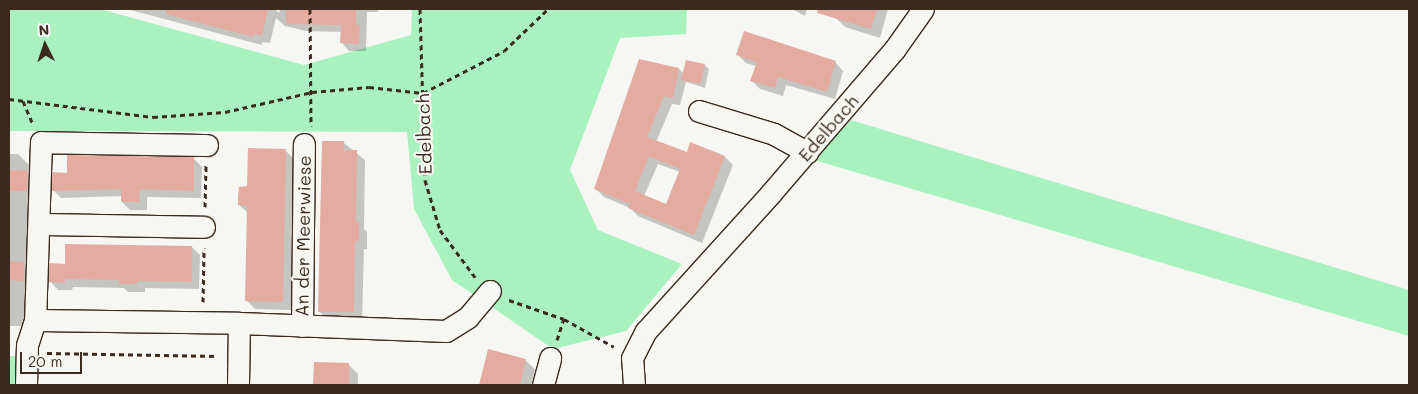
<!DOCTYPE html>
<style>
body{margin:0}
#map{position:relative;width:1418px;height:394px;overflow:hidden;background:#f6f6f2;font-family:Mali,sans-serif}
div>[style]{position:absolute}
.green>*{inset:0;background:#a9f2c0}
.shadow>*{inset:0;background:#0003}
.building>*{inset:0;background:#e4aba0}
.path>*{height:3px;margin-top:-1.5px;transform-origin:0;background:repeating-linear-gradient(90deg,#3b2a1e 0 5px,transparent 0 9px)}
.roads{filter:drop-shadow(1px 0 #3b2a1e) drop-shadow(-1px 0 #3b2a1e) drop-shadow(0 1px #3b2a1e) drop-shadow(0 -1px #3b2a1e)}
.minor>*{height:21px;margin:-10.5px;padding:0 10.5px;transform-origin:10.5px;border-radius:10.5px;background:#f6f6f2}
span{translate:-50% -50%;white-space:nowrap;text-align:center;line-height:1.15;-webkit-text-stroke:4.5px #f6f6f2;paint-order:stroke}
.street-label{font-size:18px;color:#3b2a1e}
.frame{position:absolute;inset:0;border:10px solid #3b2a1e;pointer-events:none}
.north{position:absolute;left:20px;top:20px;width:50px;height:50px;-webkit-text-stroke:4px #f6f6f2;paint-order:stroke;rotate:356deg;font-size:14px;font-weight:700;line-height:20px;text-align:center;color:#3b2a1e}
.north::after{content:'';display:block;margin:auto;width:18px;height:22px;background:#3b2a1e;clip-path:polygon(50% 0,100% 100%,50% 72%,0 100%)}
.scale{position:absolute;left:20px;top:352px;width:62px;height:22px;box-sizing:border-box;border:2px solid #3b2a1e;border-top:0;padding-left:6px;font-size:15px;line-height:18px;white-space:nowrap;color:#3b2a1e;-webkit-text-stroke:4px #f6f6f2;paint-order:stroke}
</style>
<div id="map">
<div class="green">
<i style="clip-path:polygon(9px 9px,100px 9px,304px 65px,411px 35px,412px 9px,687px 9px,686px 34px,620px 38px,570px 170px,598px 230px,682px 264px,626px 331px,553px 349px,452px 280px,414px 209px,407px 132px,9px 131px)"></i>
<i style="clip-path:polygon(851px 120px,1409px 290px,1409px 336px,814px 160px)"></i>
<i style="clip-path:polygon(9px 356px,14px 356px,17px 362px,17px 385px,9px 385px)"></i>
</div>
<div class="shadow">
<i style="clip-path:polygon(127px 9px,275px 9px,279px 13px,280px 9px,298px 9px,322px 16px,322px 9px,378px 9px,378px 12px,367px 12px,366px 51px,349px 51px,342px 43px,342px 32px,306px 31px,285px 26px,276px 18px,270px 43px,262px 42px,262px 45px)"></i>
<i style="clip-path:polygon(792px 9px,807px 9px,805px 16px)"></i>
<i style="clip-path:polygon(838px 9px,888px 9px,880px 38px,845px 27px,836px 18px)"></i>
<i style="clip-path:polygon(738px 55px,835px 62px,843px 71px,835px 99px,786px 85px,783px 96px,760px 89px,752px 81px,756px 66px,746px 63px)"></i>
<i style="clip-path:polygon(evenodd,704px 65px,709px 69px,705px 88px,686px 82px,680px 105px,672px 104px,656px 142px,687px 154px,691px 144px,725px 157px,733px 165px,702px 243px,638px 216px,630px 208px,604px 197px,596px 189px,679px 69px,684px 74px,704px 65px,658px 164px,680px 172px,667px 205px,644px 196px,658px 164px)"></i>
<i style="clip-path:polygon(344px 143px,365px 160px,364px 229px,367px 232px,367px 249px,364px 249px,362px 321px,328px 320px,319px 311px)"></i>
<i style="clip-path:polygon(285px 150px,294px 159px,291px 310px,255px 309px,246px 300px,248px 213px,239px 205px,248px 188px)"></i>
<i style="clip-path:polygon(9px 154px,18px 154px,30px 166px,27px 326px,9px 326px)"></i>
<i style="clip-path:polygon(194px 159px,202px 167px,201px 198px,147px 197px,147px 210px,130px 210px,122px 202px,122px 196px,61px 198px,53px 190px,68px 174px)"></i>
<i style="clip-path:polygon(192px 247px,200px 255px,199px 289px,145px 288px,145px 292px,128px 292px,124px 288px,73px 287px,72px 290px,58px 290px,50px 281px,66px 265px)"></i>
<i style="clip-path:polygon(489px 351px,525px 360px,535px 369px,531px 385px,481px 385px)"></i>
<i style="clip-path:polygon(315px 364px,349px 365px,358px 374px,358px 385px,314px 385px)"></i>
</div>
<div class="building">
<i style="clip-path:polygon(166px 9px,268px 9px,262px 36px,254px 34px,253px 37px,166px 14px)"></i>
<i style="clip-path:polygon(286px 9px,356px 9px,356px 25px,346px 25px,360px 25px,359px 44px,340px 43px,341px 25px,286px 24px)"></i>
<i style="clip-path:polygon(818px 9px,877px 9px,871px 29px,817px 13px)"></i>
<i style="clip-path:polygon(744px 31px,836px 61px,827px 92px,778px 77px,775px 88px,750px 81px,757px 62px,736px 55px)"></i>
<i style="clip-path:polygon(639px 59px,679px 68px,673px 98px,664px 96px,647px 137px,687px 152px,690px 142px,725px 156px,694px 235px,628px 208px,635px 191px,666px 204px,680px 169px,649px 156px,630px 204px,594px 189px)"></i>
<i style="clip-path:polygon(686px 60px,705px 64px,700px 84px,681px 80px)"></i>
<i style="clip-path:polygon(322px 141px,344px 141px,344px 150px,357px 150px,356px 222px,359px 222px,359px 241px,355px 241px,354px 312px,318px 312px)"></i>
<i style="clip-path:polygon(248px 148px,286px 149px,283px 302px,245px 301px,247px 206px,238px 205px,238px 196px,239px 187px,247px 186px)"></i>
<i style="clip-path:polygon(67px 155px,194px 157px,194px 191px,140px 189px,139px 202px,121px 202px,121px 189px,52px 191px,52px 172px,67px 173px)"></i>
<i style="clip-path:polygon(9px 170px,28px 171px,27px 191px,9px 191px)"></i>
<i style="clip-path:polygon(65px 244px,192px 246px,192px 282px,138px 281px,137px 284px,119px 284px,119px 280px,65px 279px,65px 283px,49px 282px,49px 263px,65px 264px)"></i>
<i style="clip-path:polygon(9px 261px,24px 262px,24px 281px,9px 280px)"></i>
<i style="clip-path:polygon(488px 349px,526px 359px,520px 385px,479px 385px)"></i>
<i style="clip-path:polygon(314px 362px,349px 363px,349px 385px,313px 385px)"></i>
</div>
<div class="path">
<i style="left:310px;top:9px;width:117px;rotate:89.5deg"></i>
<i style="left:420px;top:9px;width:171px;rotate:88.3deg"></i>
<i style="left:425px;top:180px;width:52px;rotate:73.3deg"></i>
<i style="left:440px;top:230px;width:59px;rotate:53.3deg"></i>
<i style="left:9px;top:99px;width:145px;rotate:7.1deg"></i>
<i style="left:153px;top:117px;width:72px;rotate:-4deg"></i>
<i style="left:225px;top:112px;width:89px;rotate:-12.9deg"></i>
<i style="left:312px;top:92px;width:57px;rotate:-5deg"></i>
<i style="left:369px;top:87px;width:54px;rotate:6.3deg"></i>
<i style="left:423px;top:93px;width:91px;rotate:-27.4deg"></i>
<i style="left:504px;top:51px;width:61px;rotate:-43.7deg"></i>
<i style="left:23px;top:101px;width:26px;rotate:67deg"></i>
<i style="left:205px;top:207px;width:42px;rotate:-88.6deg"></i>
<i style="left:509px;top:300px;width:58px;rotate:19.1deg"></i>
<i style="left:564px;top:319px;width:57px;rotate:29.2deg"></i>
<i style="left:203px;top:302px;width:54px;rotate:-88.9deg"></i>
<i style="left:557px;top:340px;width:22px;rotate:-72deg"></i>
<i style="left:47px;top:353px;width:171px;rotate:1deg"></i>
</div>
<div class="roads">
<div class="minor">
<i style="left:699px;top:111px;width:78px;rotate:17deg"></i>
<i style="left:774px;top:134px;width:38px;rotate:29deg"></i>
<i style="left:207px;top:145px;width:166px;rotate:-179deg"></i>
<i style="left:41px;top:142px;width:178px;rotate:91.9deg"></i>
<i style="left:35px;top:320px;width:204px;rotate:0.8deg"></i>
<i style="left:40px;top:224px;width:164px;rotate:1deg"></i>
<i style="left:302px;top:326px;width:182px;rotate:-89.4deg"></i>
<i style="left:26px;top:385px;width:40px;rotate:-88.6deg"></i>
<i style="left:27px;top:345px;width:26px;rotate:-72deg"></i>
<i style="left:238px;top:385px;width:62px;rotate:-89.1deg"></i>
<i style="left:239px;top:323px;width:207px;rotate:2.2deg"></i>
<i style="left:446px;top:331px;width:26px;rotate:-32deg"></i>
<i style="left:468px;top:317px;width:34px;rotate:-50deg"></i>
<i style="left:543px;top:385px;width:28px;rotate:-75deg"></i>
<i style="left:634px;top:385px;width:27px;rotate:-94deg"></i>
<i style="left:632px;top:358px;width:30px;rotate:-63deg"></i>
<i style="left:646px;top:331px;width:186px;rotate:-47.8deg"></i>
<i style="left:771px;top:193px;width:189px;rotate:-49.3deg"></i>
<i style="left:894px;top:50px;width:50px;rotate:-54.7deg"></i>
</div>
</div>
<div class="street-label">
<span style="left:828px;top:128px;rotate:-49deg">Edelbach</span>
<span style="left:424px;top:134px;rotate:-92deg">Edelbach</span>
<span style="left:303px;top:236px;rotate:-89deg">An der Meerwiese</span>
</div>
<div class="frame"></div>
<div class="north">N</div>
<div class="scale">20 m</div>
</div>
